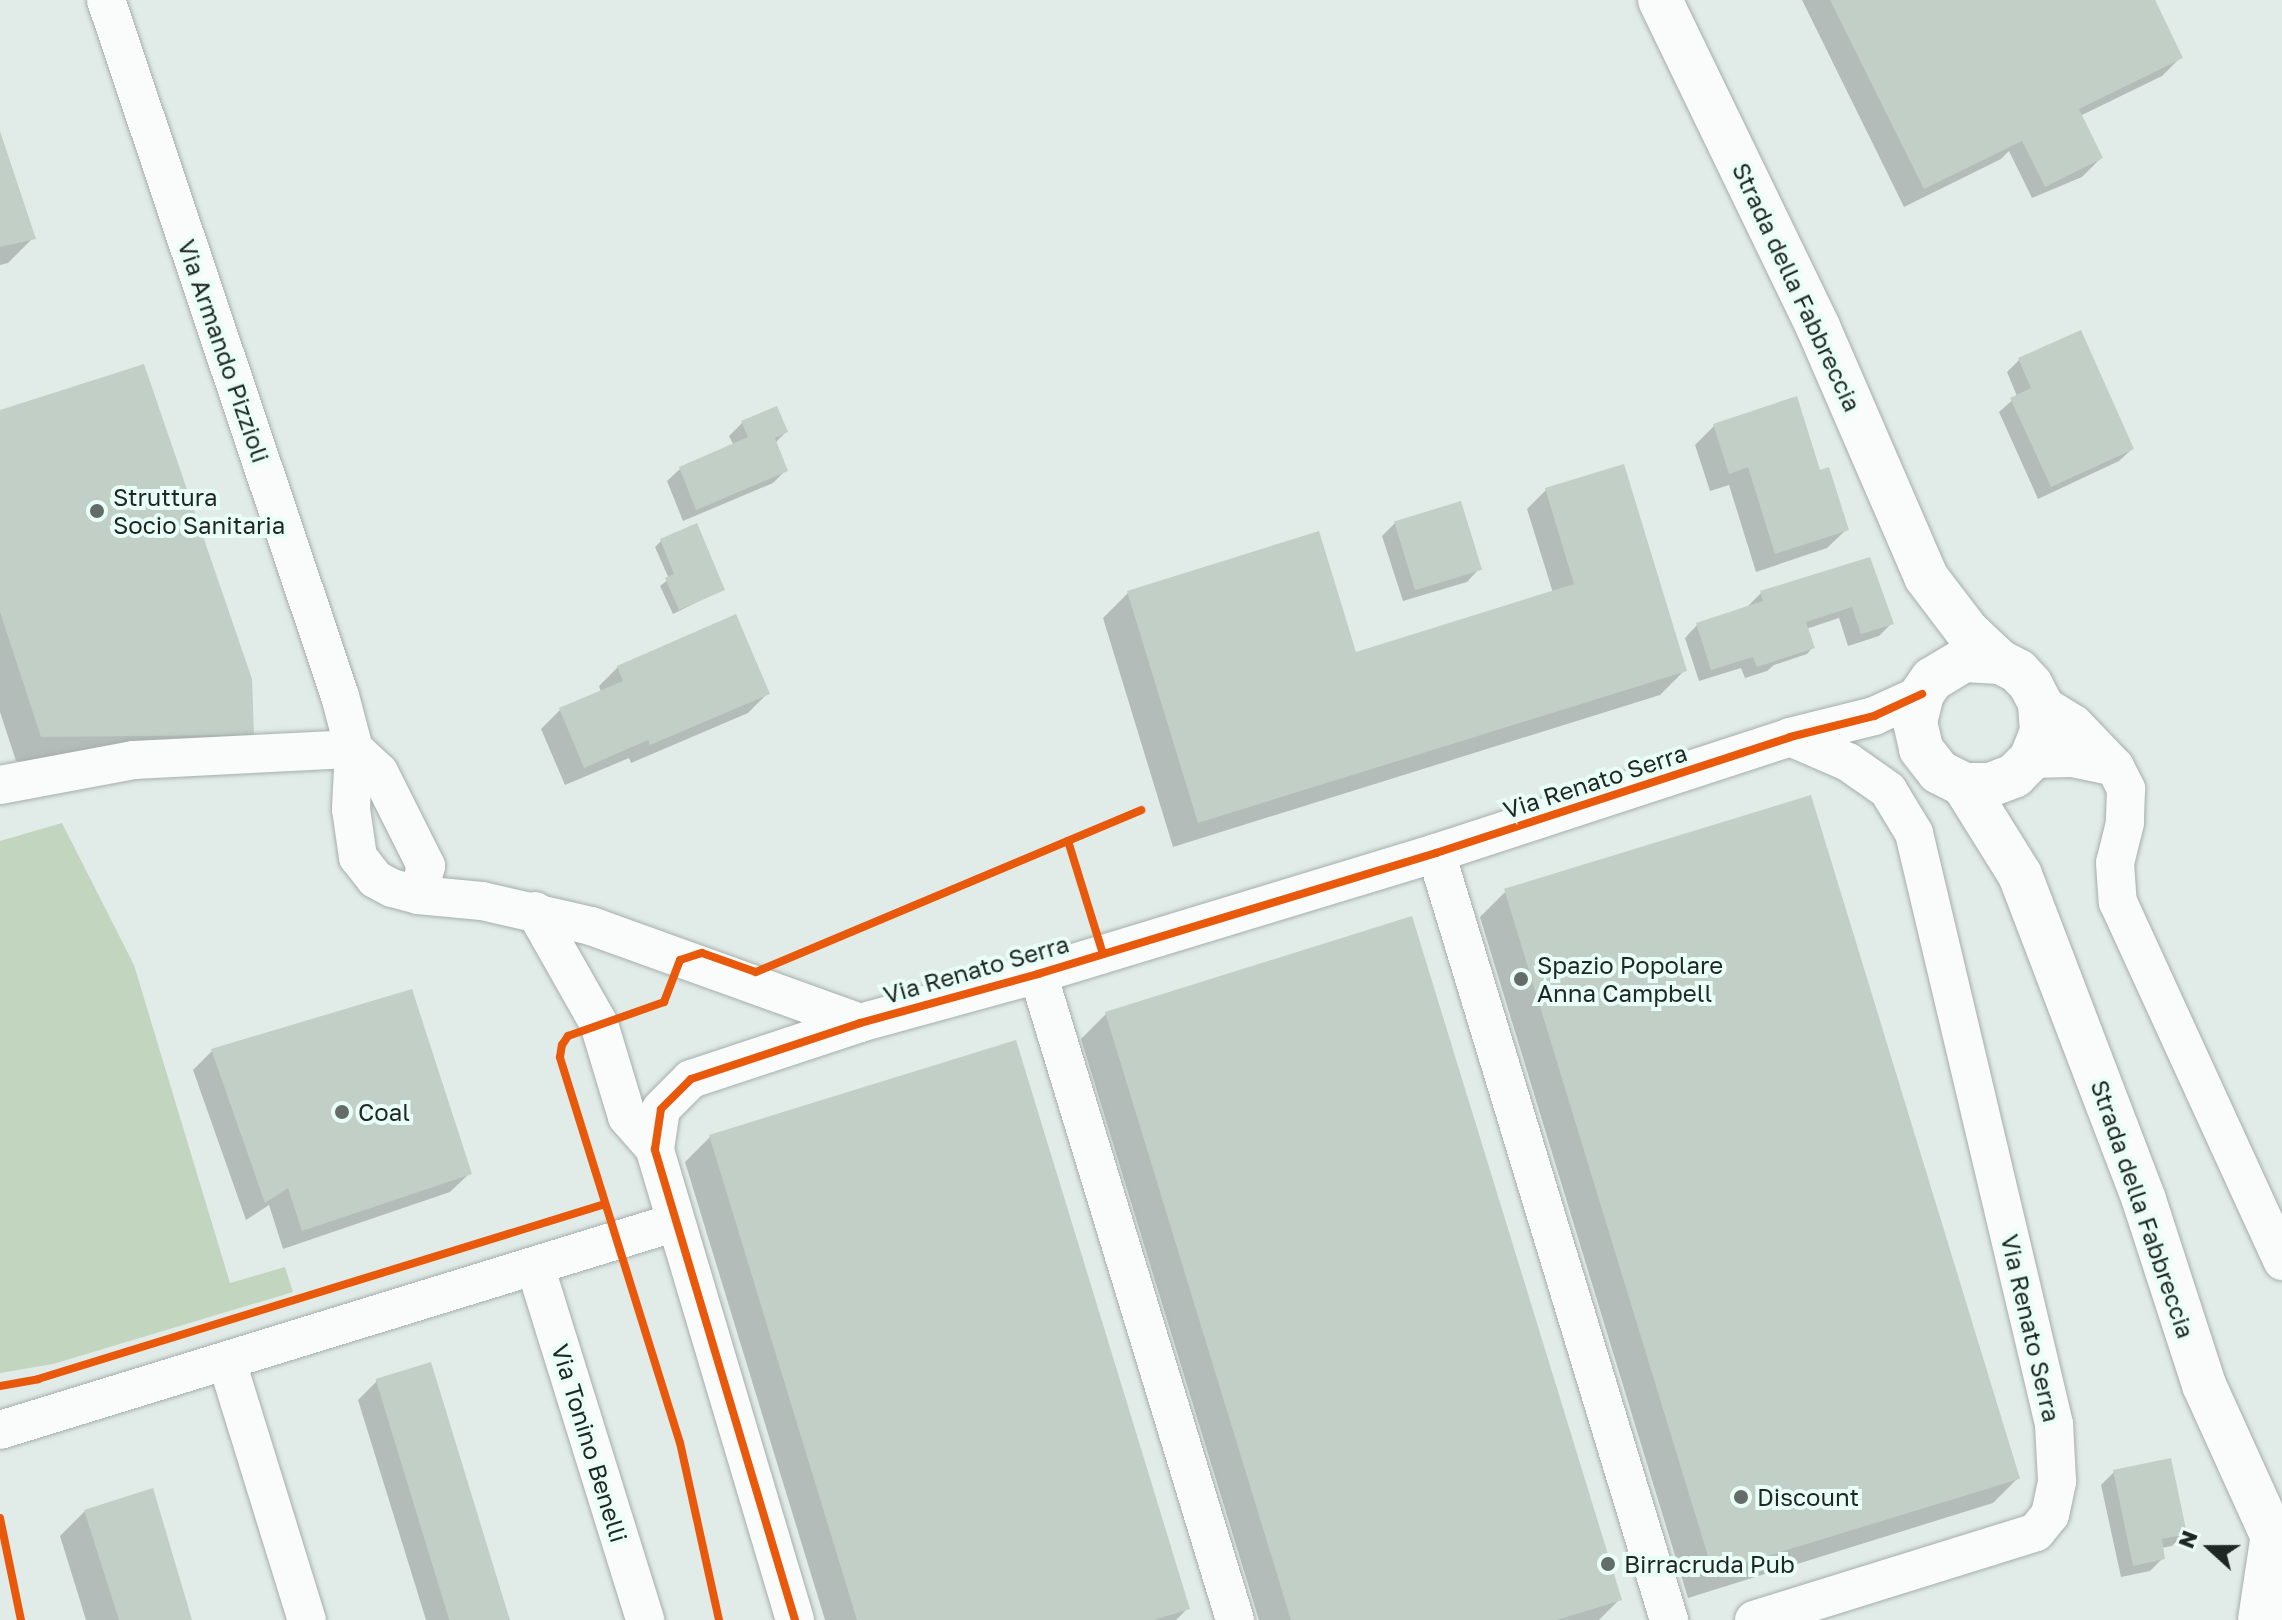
<!DOCTYPE html>
<style>
body{margin:0}
#map{position:relative;width:2282px;height:1620px;overflow:hidden;background:#e1ece8;font-family:"Golos Text",sans-serif}
div>[style]{position:absolute}
.green>*{inset:0;background:#c2d5be}
.shadow>*{inset:0;background:#0003}
.building>*{inset:0;background:#c1cfc6;transform-origin:0 0}
.roads{filter:drop-shadow(0 0 2px #a6aeab) drop-shadow(0 0 2px #a6aeab)}
.minor>*{height:38px;margin:-19px;padding:0 19px;transform-origin:19px;border-radius:19px;background:#fafcfc}
.tertiary>*{height:44px;margin:-22px;padding:0 22px;transform-origin:22px;border-radius:22px;background:#fafcfc}
.cycleway>*{height:8px;margin:-4px;padding:0 4px;transform-origin:4px;border-radius:4px;background:#e8590c}
.dots>*{width:22px;height:22px;translate:-50% -50%;box-sizing:border-box;border:4px solid #e9fef7;border-radius:50%}
span{translate:-50% -50%;white-space:nowrap;text-align:center;line-height:1.15;-webkit-text-stroke:8px #e9fef7;paint-order:stroke}
.street-label{font-size:24px;color:#1f2724}
.poi-label{font-size:24px;color:#1f2724}
.left{translate:0 -50%;text-align:left}
.north{position:absolute;left:2170px;top:1508px;width:80px;height:80px;-webkit-text-stroke:6px #e9fef7;paint-order:stroke;rotate:291deg;font-size:22px;font-weight:700;line-height:32px;text-align:center;color:#1f2724}
.north::after{content:'';display:block;margin:auto;width:28px;height:36px;background:#1f2724;clip-path:polygon(50% 0,100% 100%,50% 72%,0 100%)}
</style>
<div id="map">
<div class="green">
<i style="clip-path:polygon(62px 823px,134px 965px,230px 1283px,285px 1267px,293px 1292px,53px 1364px,0 1373px,0 841px)"></i>
</div>
<div class="shadow">
<i style="clip-path:polygon(1802px 0,2155px 0,2181px 57px,2162px 76px,2080px 116px,2101px 158px,2082px 177px,2032px 198px,2009px 151px,2001px 159px,1904px 207px)"></i>
<i style="clip-path:polygon(0 135px,33px 238px,8px 263px,0 265px)"></i>
<i style="clip-path:polygon(2019px 360px,2132px 449px,2119px 461px,2038px 499px,1999px 412px,2017px 396px,2007px 372px)"></i>
<i style="clip-path:polygon(776px 408px,786px 432px,775px 443px,786px 470px,773px 483px,683px 521px,667px 481px,680px 469px,734px 446px,729px 436px,742px 423px)"></i>
<i style="clip-path:polygon(0 412px,252px 735px,227px 760px,16px 761px,0 712px)"></i>
<i style="clip-path:polygon(1714px 426px,1819px 472px,1847px 529px,1827px 548px,1756px 572px,1729px 485px,1710px 491px,1695px 445px)"></i>
<i style="clip-path:polygon(1546px 490px,1685px 670px,1660px 695px,1173px 847px,1103px 618px,1128px 593px,1355px 654px,1553px 593px,1527px 509px)"></i>
<i style="clip-path:polygon(1395px 523px,1479px 569px,1467px 582px,1403px 601px,1382px 536px)"></i>
<i style="clip-path:polygon(661px 541px,722px 590px,673px 614px,660px 586px,669px 579px,655px 547px)"></i>
<i style="clip-path:polygon(1869px 560px,1892px 623px,1879px 636px,1848px 646px,1839px 618px,1806px 629px,1812px 648px,1807px 654px,1774px 665px,1767px 671px,1745px 678px,1741px 668px,1699px 681px,1685px 638px,1697px 625px,1748px 606px,1761px 593px)"></i>
<i style="clip-path:polygon(618px 667px,767px 694px,748px 713px,631px 763px,629px 758px,565px 785px,541px 729px,560px 710px,601px 692px,599px 686px)"></i>
<i style="clip-path:polygon(1505px 892px,2018px 1478px,1993px 1503px,1688px 1598px,1480px 917px)"></i>
<i style="clip-path:polygon(1106px 1014px,1620px 1599px,1599px 1620px,1259px 1620px,1081px 1039px)"></i>
<i style="clip-path:polygon(212px 1051px,470px 1173px,450px 1192px,283px 1249px,269px 1205px,246px 1220px,193px 1070px)"></i>
<i style="clip-path:polygon(710px 1137px,1188px 1608px,1176px 1620px,825px 1620px,685px 1162px)"></i>
<i style="clip-path:polygon(377px 1381px,510px 1620px,426px 1620px,358px 1400px)"></i>
<i style="clip-path:polygon(2114px 1472px,2185px 1533px,2172px 1546px,2161px 1548px,2163px 1558px,2150px 1571px,2121px 1577px,2101px 1485px)"></i>
<i style="clip-path:polygon(85px 1511px,190px 1620px,86px 1620px,60px 1536px)"></i>
</div>
<div class="building">
<i style="clip-path:polygon(1830px 0,2155px 0,2183px 58px,2079px 109px,2103px 158px,2045px 187px,2022px 141px,1924px 189px)"></i>
<i style="clip-path:polygon(0 131px,36px 239px,0 247px)"></i>
<i style="clip-path:polygon(2081px 330px,2134px 449px,2051px 487px,2010px 398px,2031px 388px,2018px 358px)"></i>
<i style="clip-path:polygon(144px 364px,252px 679px,254px 735px,41px 737px,0 612px,0 410px)"></i>
<i style="clip-path:polygon(1797px 396px,1820px 470px,1829px 467px,1849px 530px,1775px 554px,1748px 467px,1729px 474px,1713px 424px)"></i>
<i style="clip-path:polygon(777px 406px,788px 432px,775px 438px,788px 471px,696px 510px,679px 467px,748px 437px,741px 421px)"></i>
<i style="clip-path:polygon(1624px 464px,1687px 671px,1198px 823px,1127px 591px,1319px 531px,1356px 652px,1574px 584px,1545px 488px)"></i>
<i style="left:1461px;top:501px;width:72px;height:70px;rotate:73deg"></i>
<i style="clip-path:polygon(697px 523px,725px 590px,679px 610px,665px 578px,674px 574px,660px 539px)"></i>
<i style="clip-path:polygon(1870px 557px,1894px 624px,1861px 634px,1852px 607px,1806px 622px,1815px 648px,1757px 667px,1753px 657px,1711px 670px,1696px 623px,1763px 601px,1760px 591px)"></i>
<i style="clip-path:polygon(736px 614px,770px 694px,650px 745px,648px 740px,584px 768px,559px 708px,623px 681px,617px 666px)"></i>
<i style="left:1811px;top:795px;width:715px;height:321px;rotate:73deg"></i>
<i style="clip-path:polygon(1412px 916px,1622px 1600px,1557px 1620px,1291px 1620px,1105px 1012px)"></i>
<i style="clip-path:polygon(412px 989px,472px 1174px,302px 1231px,288px 1188px,265px 1203px,211px 1049px)"></i>
<i style="clip-path:polygon(1016px 1040px,1190px 1609px,1154px 1620px,857px 1620px,709px 1135px)"></i>
<i style="left:431px;top:1362px;width:270px;height:58px;rotate:73deg"></i>
<i style="clip-path:polygon(2171px 1458px,2187px 1534px,2162px 1539px,2165px 1559px,2133px 1566px,2113px 1470px)"></i>
<i style="clip-path:polygon(153px 1488px,192px 1620px,119px 1620px,84px 1510px)"></i>
</div>
<div class="roads">
<div class="minor">
<i style="left:106px;top:0;width:734px;rotate:71.42deg"></i>
<i style="left:340px;top:696px;width:55px;rotate:75.2deg"></i>
<i style="left:354px;top:749px;width:60px;rotate:92.9deg"></i>
<i style="left:351px;top:809px;width:49px;rotate:81.7deg"></i>
<i style="left:358px;top:857px;width:28px;rotate:52deg"></i>
<i style="left:375px;top:879px;width:19px;rotate:28deg"></i>
<i style="left:392px;top:888px;width:27px;rotate:15deg"></i>
<i style="left:418px;top:895px;width:64px;rotate:5.4deg"></i>
<i style="left:482px;top:901px;width:112px;rotate:12.9deg"></i>
<i style="left:591px;top:926px;width:286px;rotate:19.8deg"></i>
<i style="left:2040px;top:703px;width:40px;rotate:32deg"></i>
<i style="left:2074px;top:724px;width:59px;rotate:46.4deg"></i>
<i style="left:2115px;top:767px;width:25px;rotate:63deg"></i>
<i style="left:2126px;top:789px;width:34px;rotate:92deg"></i>
<i style="left:2125px;top:823px;width:41px;rotate:104deg"></i>
<i style="left:2115px;top:863px;width:39px;rotate:86deg"></i>
<i style="left:2118px;top:902px;width:395px;rotate:65.4deg"></i>
<i style="left:354px;top:749px;width:34px;rotate:43deg"></i>
<i style="left:379px;top:772px;width:105px;rotate:63.4deg"></i>
<i style="left:426px;top:866px;width:30px;rotate:105deg"></i>
<i style="left:2031px;top:759px;width:41px;rotate:-1.4deg"></i>
<i style="left:2072px;top:758px;width:44px;rotate:11.8deg"></i>
<i style="left:0;top:785px;width:136px;rotate:-10.6deg"></i>
<i style="left:134px;top:760px;width:220px;rotate:-2.9deg"></i>
<i style="left:1436px;top:853px;width:802px;rotate:73.1deg"></i>
<i style="left:535px;top:911px;width:130px;rotate:60.5deg"></i>
<i style="left:599px;top:1024px;width:97px;rotate:73.2deg"></i>
<i style="left:627px;top:1117px;width:43px;rotate:48.8deg"></i>
<i style="left:1038px;top:974px;width:675px;rotate:73.04deg"></i>
<i style="left:535px;top:1266px;width:371px;rotate:72.7deg"></i>
<i style="left:227px;top:1362px;width:270px;rotate:72.8deg"></i>
<i style="left:0;top:1430px;width:707px;rotate:-17.1deg"></i>
<i style="left:795px;top:1620px;width:491px;rotate:-106.6deg"></i>
<i style="left:655px;top:1149px;width:40px;rotate:-81.5deg"></i>
<i style="left:661px;top:1109px;width:42px;rotate:-45deg"></i>
<i style="left:691px;top:1079px;width:178px;rotate:-18.3deg"></i>
<i style="left:860px;top:1023px;width:185px;rotate:-15.4deg"></i>
<i style="left:1038px;top:974px;width:416px;rotate:-16.9deg"></i>
<i style="left:1436px;top:853px;width:373px;rotate:-18.1deg"></i>
<i style="left:1790px;top:737px;width:87px;rotate:-14deg"></i>
<i style="left:1874px;top:716px;width:53px;rotate:-24.6deg"></i>
<i style="left:1754px;top:1620px;width:295px;rotate:-17.3deg"></i>
<i style="left:2036px;top:1532px;width:22px;rotate:-51deg"></i>
<i style="left:2050px;top:1515px;width:35px;rotate:-78deg"></i>
<i style="left:2057px;top:1481px;width:57px;rotate:-93deg"></i>
<i style="left:2054px;top:1424px;width:607px;rotate:-103.33deg"></i>
<i style="left:1914px;top:833px;width:50px;rotate:-121.2deg"></i>
<i style="left:1888px;top:790px;width:49px;rotate:-145deg"></i>
<i style="left:1848px;top:762px;width:63px;rotate:-156.7deg"></i>
</div>
<div class="tertiary">
<i style="left:1660px;top:0;width:363px;rotate:64.2deg"></i>
<i style="left:1818px;top:327px;width:272px;rotate:66.6deg"></i>
<i style="left:1926px;top:577px;width:68px;rotate:52.8deg"></i>
<i style="left:1967px;top:631px;width:45px;rotate:43.2deg"></i>
<i style="left:1964px;top:785px;width:26px"></i>
<i style="left:1990px;top:785px;width:26px;rotate:-21deg"></i>
<i style="left:2014px;top:776px;width:24px;rotate:-45deg"></i>
<i style="left:2031px;top:759px;width:29px;rotate:-68deg"></i>
<i style="left:2042px;top:732px;width:29px;rotate:-94deg"></i>
<i style="left:2040px;top:703px;width:20px;rotate:-117deg"></i>
<i style="left:2031px;top:685px;width:19px;rotate:-133deg"></i>
<i style="left:2018px;top:671px;width:20px;rotate:-153deg"></i>
<i style="left:2000px;top:662px;width:36px;rotate:-177deg"></i>
<i style="left:1964px;top:660px;width:37px;rotate:149deg"></i>
<i style="left:1932px;top:679px;width:18px;rotate:124deg"></i>
<i style="left:1922px;top:694px;width:29px;rotate:104deg"></i>
<i style="left:1915px;top:722px;width:28px;rotate:77deg"></i>
<i style="left:1921px;top:749px;width:29px;rotate:52deg"></i>
<i style="left:1939px;top:772px;width:28px;rotate:27deg"></i>
<i style="left:1964px;top:785px;width:106px;rotate:58.1deg"></i>
<i style="left:2020px;top:875px;width:348px;rotate:69.1deg"></i>
<i style="left:2144px;top:1200px;width:194px;rotate:72deg"></i>
<i style="left:2204px;top:1385px;width:189px;rotate:65.6deg"></i>
<i style="left:2260px;top:1620px;width:80px;rotate:-81.4deg"></i>
</div>
</div>
<div class="cycleway">
<i style="left:1068px;top:841px;width:118px;rotate:72.8deg"></i>
<i style="left:0;top:1386px;width:39px;rotate:-10deg"></i>
<i style="left:38px;top:1379px;width:593px;rotate:-17.15deg"></i>
<i style="left:0;top:1518px;width:104px;rotate:78.4deg"></i>
<i style="left:719px;top:1620px;width:181px;rotate:-102.4deg"></i>
<i style="left:680px;top:1443px;width:404px;rotate:-107.3deg"></i>
<i style="left:560px;top:1057px;width:12px;rotate:-81deg"></i>
<i style="left:562px;top:1045px;width:11px;rotate:-56deg"></i>
<i style="left:568px;top:1036px;width:102px;rotate:-19.5deg"></i>
<i style="left:664px;top:1002px;width:45px;rotate:-69.1deg"></i>
<i style="left:680px;top:960px;width:23px;rotate:-18deg"></i>
<i style="left:702px;top:953px;width:57px;rotate:19.4deg"></i>
<i style="left:756px;top:972px;width:418px;rotate:-22.8deg"></i>
<i style="left:795px;top:1620px;width:491px;rotate:-106.6deg"></i>
<i style="left:655px;top:1149px;width:40px;rotate:-81.5deg"></i>
<i style="left:661px;top:1109px;width:42px;rotate:-45deg"></i>
<i style="left:691px;top:1079px;width:178px;rotate:-18.3deg"></i>
<i style="left:860px;top:1023px;width:185px;rotate:-15.4deg"></i>
<i style="left:1038px;top:974px;width:416px;rotate:-16.9deg"></i>
<i style="left:1436px;top:853px;width:373px;rotate:-18.1deg"></i>
<i style="left:1790px;top:737px;width:87px;rotate:-14deg"></i>
<i style="left:1874px;top:716px;width:53px;rotate:-24.6deg"></i>
</div>
<div class="dots">
<i style="left:97px;top:511px;background:#636c69"></i>
<i style="left:1521px;top:979px;background:#636c69"></i>
<i style="left:342px;top:1112px;background:#636c69"></i>
<i style="left:1741px;top:1497px;background:#636c69"></i>
<i style="left:1608px;top:1564px;background:#636c69"></i>
</div>
<div class="street-label">
<span style="left:1797px;top:287px;rotate:65deg">Strada della Fabbreccia</span>
<span style="left:224px;top:351px;rotate:71deg">Via Armando Pizzioli</span>
<span style="left:1595px;top:781px;rotate:-18deg">Via Renato Serra</span>
<span style="left:976px;top:969px;rotate:-16deg">Via Renato Serra</span>
<span style="left:2143px;top:1209px;rotate:71deg">Strada della Fabbreccia</span>
<span style="left:2031px;top:1328px;rotate:77deg">Via Renato Serra</span>
<span style="left:590px;top:1443px;rotate:73deg">Via Tonino Benelli</span>
</div>
<div class="poi-label">
<span class="left" style="left:113px;top:511px">Struttura<br>Socio Sanitaria</span>
<span class="left" style="left:1537px;top:979px">Spazio Popolare<br>Anna Campbell</span>
<span class="left" style="left:358px;top:1112px">Coal</span>
<span class="left" style="left:1757px;top:1497px">Discount</span>
<span class="left" style="left:1624px;top:1564px">Birracruda Pub</span>
</div>
<div class="north">N</div>
</div>
